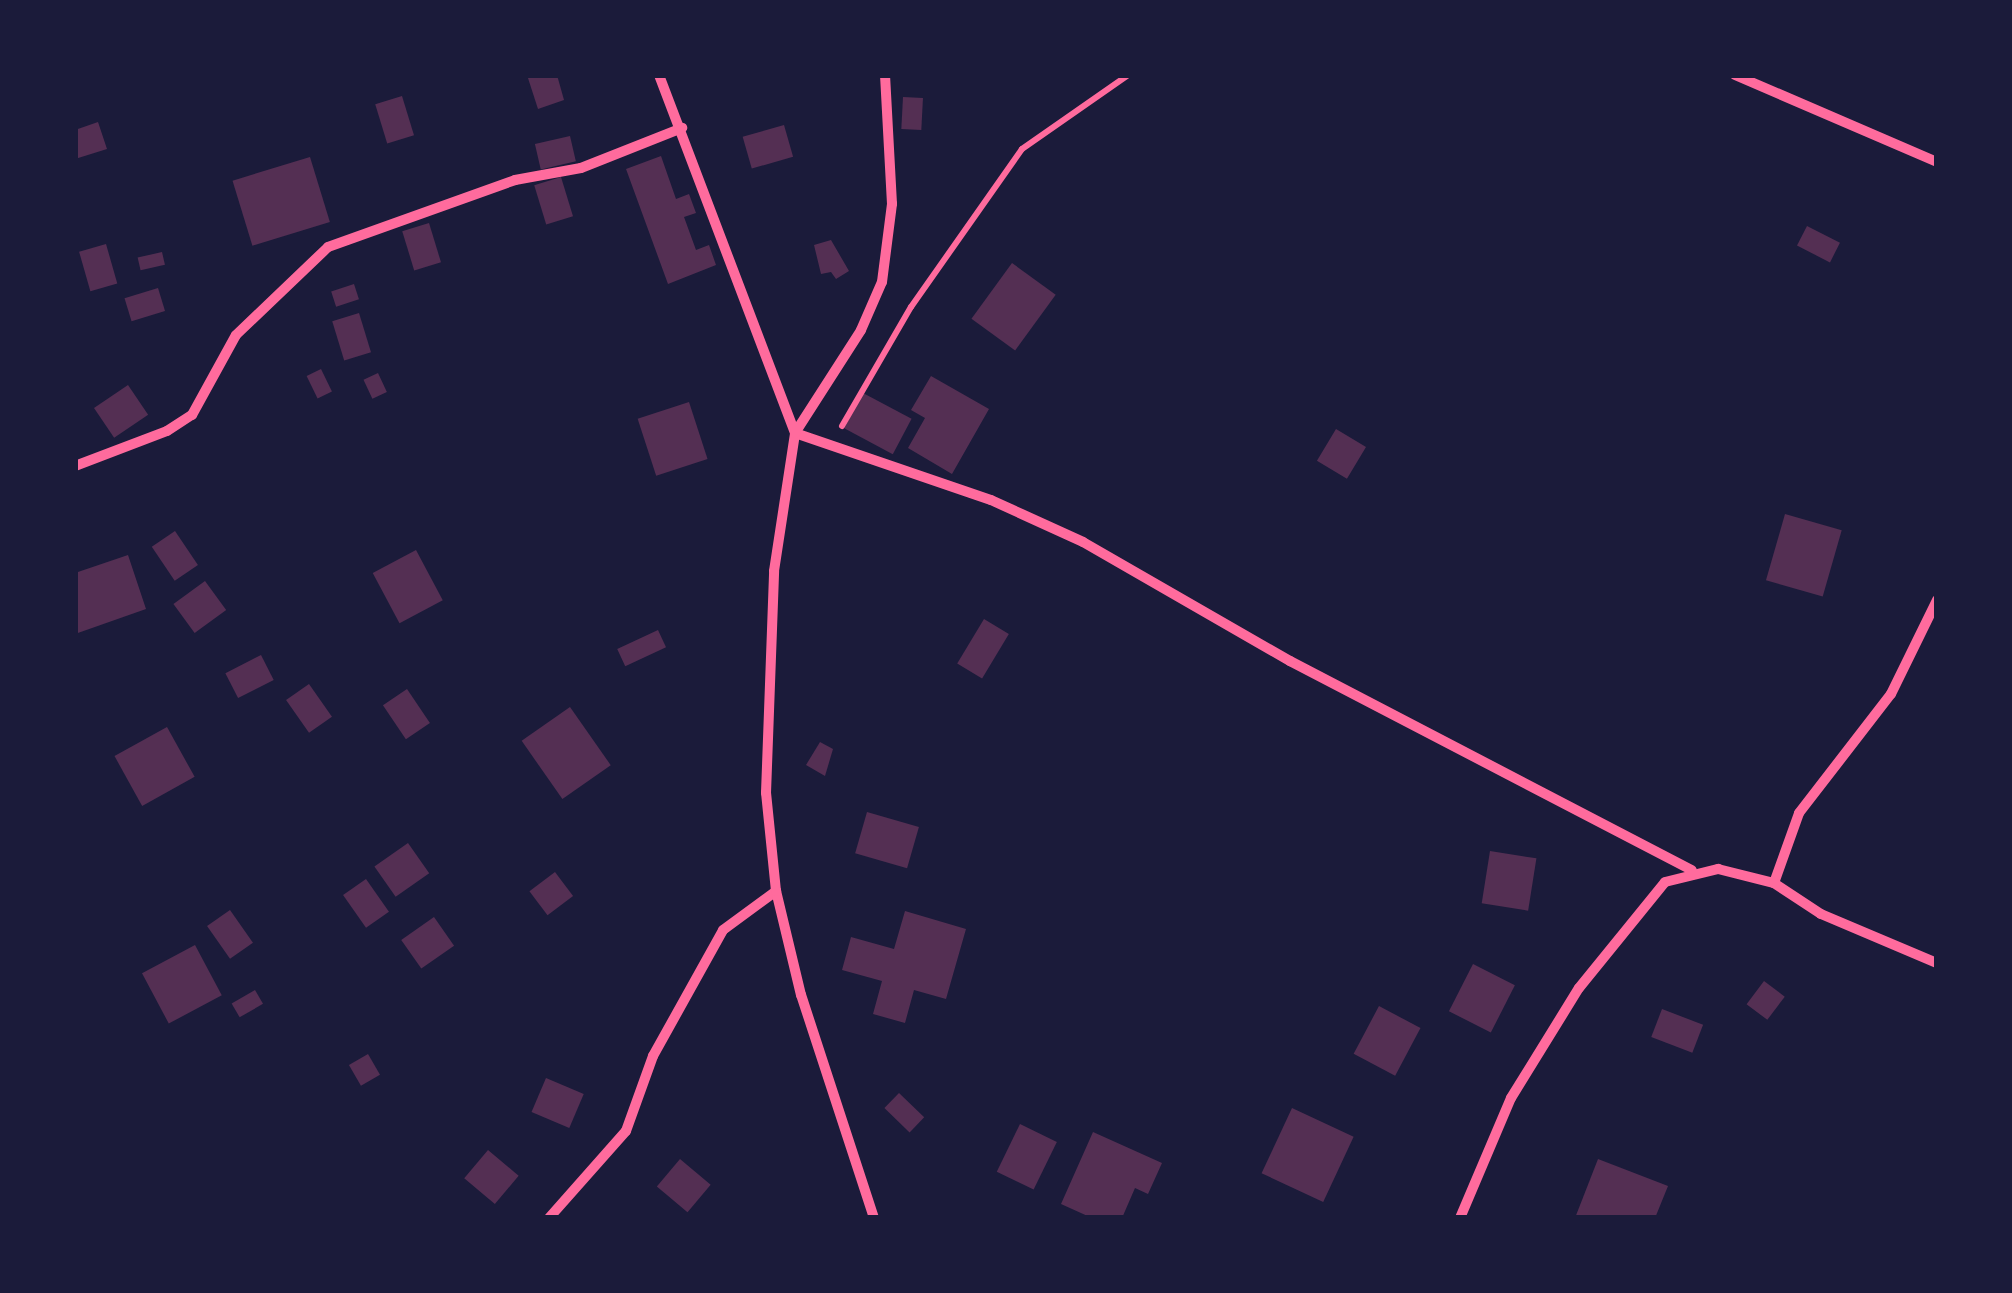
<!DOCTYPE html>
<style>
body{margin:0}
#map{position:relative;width:2012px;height:1293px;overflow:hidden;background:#1b1b3a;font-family:"DejaVu Sans",sans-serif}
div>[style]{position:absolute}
.building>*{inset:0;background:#542f53;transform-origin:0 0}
.path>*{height:6px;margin:-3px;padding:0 3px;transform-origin:3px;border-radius:3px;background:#ff6b9d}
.minor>*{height:10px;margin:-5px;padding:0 5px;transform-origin:5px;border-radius:5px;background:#ff6b9d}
span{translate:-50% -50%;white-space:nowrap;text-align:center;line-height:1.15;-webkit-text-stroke:10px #1b1b3a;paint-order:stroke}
.frame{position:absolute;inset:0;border:78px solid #1b1b3a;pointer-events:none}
</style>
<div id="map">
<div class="building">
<i style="clip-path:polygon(527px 75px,557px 75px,564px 100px,538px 109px)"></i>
<i style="left:402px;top:96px;width:41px;height:28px;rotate:73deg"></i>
<i style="left:903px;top:97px;width:20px;height:32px;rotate:3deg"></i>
<i style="clip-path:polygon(98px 122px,107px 149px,75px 159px,75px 130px)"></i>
<i style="left:784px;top:125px;width:33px;height:43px;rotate:74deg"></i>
<i style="left:570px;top:136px;width:26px;height:36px;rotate:77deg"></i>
<i style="clip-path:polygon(661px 156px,676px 199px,689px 194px,696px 213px,684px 217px,696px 250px,709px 245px,716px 265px,668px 284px,626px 169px)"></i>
<i style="left:310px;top:157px;width:68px;height:81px;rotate:73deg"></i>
<i style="left:561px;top:177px;width:41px;height:28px;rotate:73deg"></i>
<i style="left:429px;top:223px;width:41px;height:28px;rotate:73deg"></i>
<i style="left:1807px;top:226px;width:37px;height:22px;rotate:27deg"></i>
<i style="clip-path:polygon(831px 240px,849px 271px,836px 279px,831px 272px,821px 274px,814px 245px)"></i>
<i style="left:106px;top:244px;width:41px;height:28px;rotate:74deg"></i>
<i style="left:162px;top:252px;width:13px;height:25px;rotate:77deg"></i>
<i style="left:1012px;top:263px;width:54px;height:69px;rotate:36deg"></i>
<i style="left:354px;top:284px;width:16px;height:24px;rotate:72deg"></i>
<i style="left:158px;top:288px;width:24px;height:35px;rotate:73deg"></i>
<i style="left:359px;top:313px;width:41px;height:28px;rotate:73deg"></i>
<i style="left:321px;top:369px;width:25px;height:16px;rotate:64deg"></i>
<i style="left:378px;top:373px;width:21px;height:16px;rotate:65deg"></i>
<i style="clip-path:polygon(931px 376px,989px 409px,952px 474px,908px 448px,925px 418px,911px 410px)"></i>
<i style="left:128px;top:385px;width:36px;height:41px;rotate:56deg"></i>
<i style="left:863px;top:393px;width:55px;height:40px;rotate:28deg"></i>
<i style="left:689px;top:402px;width:60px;height:54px;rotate:72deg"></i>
<i style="left:1336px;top:429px;width:35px;height:37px;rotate:31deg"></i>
<i style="left:1785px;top:514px;width:59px;height:69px;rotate:16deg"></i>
<i style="left:175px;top:531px;width:41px;height:28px;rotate:56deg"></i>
<i style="left:416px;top:550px;width:57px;height:49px;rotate:62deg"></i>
<i style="clip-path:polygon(128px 555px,146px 609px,75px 634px,75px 573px)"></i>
<i style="left:205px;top:581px;width:36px;height:39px;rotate:54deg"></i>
<i style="left:984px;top:619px;width:29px;height:52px;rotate:31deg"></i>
<i style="left:658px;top:630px;width:19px;height:45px;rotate:65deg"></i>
<i style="left:261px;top:655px;width:28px;height:40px;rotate:63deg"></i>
<i style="left:309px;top:684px;width:40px;height:28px;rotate:55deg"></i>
<i style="left:407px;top:689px;width:41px;height:29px;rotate:56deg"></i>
<i style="left:570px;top:707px;width:71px;height:59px;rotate:55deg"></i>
<i style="left:167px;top:727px;width:57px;height:60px;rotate:61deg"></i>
<i style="clip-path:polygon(820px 742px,833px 749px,825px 776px,806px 765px)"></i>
<i style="left:867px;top:812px;width:54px;height:43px;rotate:16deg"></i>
<i style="left:408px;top:843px;width:37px;height:41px;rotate:55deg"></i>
<i style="left:1490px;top:851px;width:47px;height:53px;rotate:9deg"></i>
<i style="left:555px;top:872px;width:30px;height:32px;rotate:53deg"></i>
<i style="left:366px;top:879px;width:40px;height:28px;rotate:55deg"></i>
<i style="left:230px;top:910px;width:40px;height:28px;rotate:55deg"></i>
<i style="clip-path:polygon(905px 911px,966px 929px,946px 999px,914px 990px,905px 1023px,873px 1014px,882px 981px,842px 970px,851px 937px,894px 949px)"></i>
<i style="left:434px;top:917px;width:35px;height:40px;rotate:55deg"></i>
<i style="left:195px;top:945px;width:57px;height:60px;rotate:62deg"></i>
<i style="left:1473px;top:964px;width:47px;height:53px;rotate:27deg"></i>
<i style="left:1764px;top:981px;width:26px;height:29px;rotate:37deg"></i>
<i style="left:255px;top:990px;width:16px;height:27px;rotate:60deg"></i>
<i style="left:1379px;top:1006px;width:47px;height:54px;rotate:28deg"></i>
<i style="left:1662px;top:1009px;width:44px;height:30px;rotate:21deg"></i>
<i style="left:368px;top:1054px;width:24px;height:22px;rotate:60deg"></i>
<i style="left:546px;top:1078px;width:41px;height:37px;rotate:23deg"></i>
<i style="left:899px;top:1093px;width:35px;height:21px;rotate:44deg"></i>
<i style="left:1292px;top:1108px;width:68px;height:72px;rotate:25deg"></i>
<i style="left:1020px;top:1124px;width:41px;height:53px;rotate:26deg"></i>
<i style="clip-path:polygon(1093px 1132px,1162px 1163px,1148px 1194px,1135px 1188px,1122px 1218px,1092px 1218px,1061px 1204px)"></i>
<i style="left:488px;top:1150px;width:40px;height:37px;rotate:40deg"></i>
<i style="left:680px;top:1159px;width:40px;height:36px;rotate:40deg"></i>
<i style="clip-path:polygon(1598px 1159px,1668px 1186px,1655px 1218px,1575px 1218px)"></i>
</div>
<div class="path">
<i style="left:842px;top:426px;width:138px;rotate:-59.9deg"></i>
<i style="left:911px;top:307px;width:193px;rotate:-54.9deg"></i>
<i style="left:1022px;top:149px;width:129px;rotate:-34.9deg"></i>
</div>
<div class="minor">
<i style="left:659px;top:75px;width:383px;rotate:69.2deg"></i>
<i style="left:795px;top:433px;width:207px;rotate:18.9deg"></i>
<i style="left:991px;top:500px;width:101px;rotate:24.5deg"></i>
<i style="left:1083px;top:542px;width:239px;rotate:29.9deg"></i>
<i style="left:1290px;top:661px;width:453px;rotate:27.5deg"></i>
<i style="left:1735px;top:75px;width:220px;rotate:23.3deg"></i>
<i style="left:75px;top:466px;width:98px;rotate:-20.8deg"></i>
<i style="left:167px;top:431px;width:30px;rotate:-33deg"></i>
<i style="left:192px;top:415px;width:91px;rotate:-61.2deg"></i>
<i style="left:236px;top:335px;width:127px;rotate:-43.7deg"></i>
<i style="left:328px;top:247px;width:199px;rotate:-19.7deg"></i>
<i style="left:515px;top:180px;width:67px;rotate:-10.3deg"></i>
<i style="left:581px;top:168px;width:109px;rotate:-21.6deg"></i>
<i style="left:1774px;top:883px;width:74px;rotate:-70.3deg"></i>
<i style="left:1799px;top:813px;width:150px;rotate:-52.3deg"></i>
<i style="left:1891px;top:694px;width:105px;rotate:-63.9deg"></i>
<i style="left:549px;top:1218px;width:116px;rotate:-48.5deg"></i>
<i style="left:626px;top:1131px;width:80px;rotate:-70.2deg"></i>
<i style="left:653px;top:1056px;width:144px;rotate:-60.9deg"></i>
<i style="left:723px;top:930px;width:66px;rotate:-36.3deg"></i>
<i style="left:874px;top:1218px;width:235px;rotate:-108.1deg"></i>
<i style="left:801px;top:995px;width:107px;rotate:-103.5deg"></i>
<i style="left:776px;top:891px;width:99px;rotate:-95.8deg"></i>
<i style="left:766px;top:793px;width:222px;rotate:-87.9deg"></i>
<i style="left:774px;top:571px;width:140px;rotate:-81.3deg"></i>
<i style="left:795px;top:433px;width:122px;rotate:-57.3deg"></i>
<i style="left:861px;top:330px;width:52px;rotate:-66.4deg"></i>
<i style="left:882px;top:282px;width:79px;rotate:-82.7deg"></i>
<i style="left:892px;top:204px;width:129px;rotate:-93.1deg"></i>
<i style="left:1460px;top:1218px;width:130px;rotate:-67deg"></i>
<i style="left:1511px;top:1098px;width:129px;rotate:-58.3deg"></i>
<i style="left:1579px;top:988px;width:136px;rotate:-50.9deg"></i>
<i style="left:1665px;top:882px;width:55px;rotate:-13.8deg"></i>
<i style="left:1718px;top:869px;width:58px;rotate:14deg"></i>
<i style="left:1774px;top:883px;width:56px;rotate:33.4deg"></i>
<i style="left:1821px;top:914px;width:126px;rotate:22.9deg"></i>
</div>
<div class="frame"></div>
</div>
